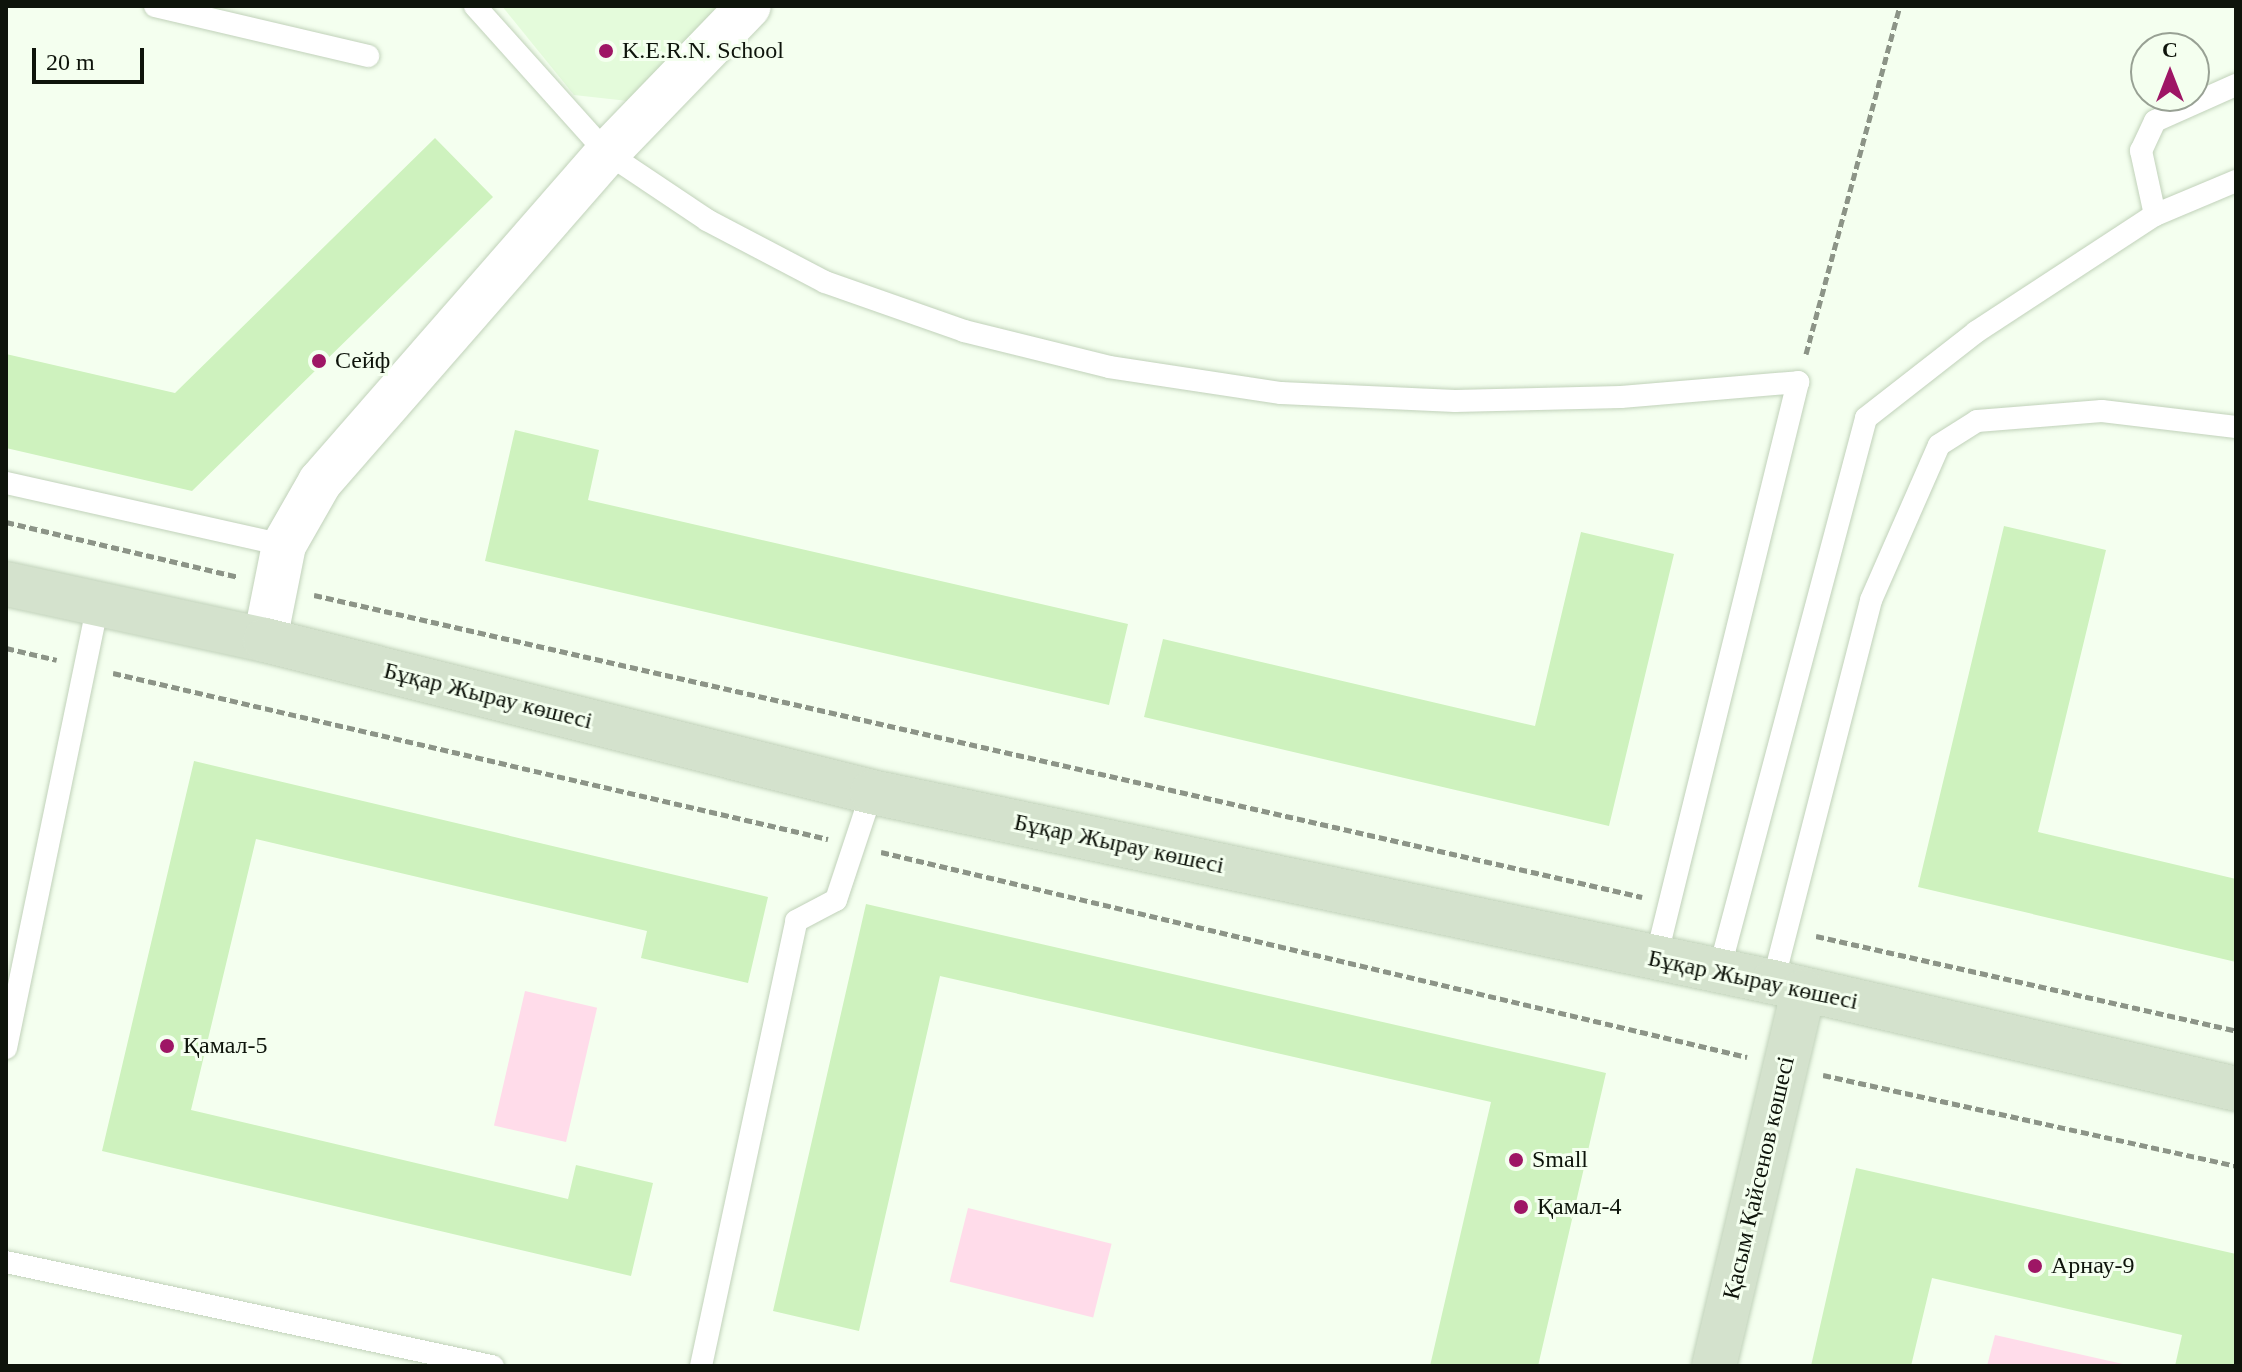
<!DOCTYPE html>
<meta charset="utf-8">
<style>
body{margin:0}
#map{position:relative;width:2242px;height:1372px;overflow:hidden;background:#f4ffef;font-family:"Times New Roman",serif}
div>[style]{position:absolute}
.built>*{inset:0;background:#e4fbdb}
.green>*{inset:0;background:#ffdcea;transform-origin:0 0}
.building>*{inset:0;background:#cef2be}
.path>*{height:5px;margin-top:-2.5px;transform-origin:0;background:repeating-linear-gradient(90deg,#8c9487 0 8px,transparent 0 12px)}
.roads{filter:drop-shadow(0 0 2px #c1d2ba) drop-shadow(0 0 2px #c1d2ba)}
.lane>*{height:22px;margin:-11px;padding:0 11px;transform-origin:11px;border-radius:11px;background:#fff}
.street>*{height:44px;margin:-22px;padding:0 22px;transform-origin:22px;border-radius:22px;background:#fff}
.secondary>*{height:44px;margin:-22px;padding:0 22px;transform-origin:22px;border-radius:22px;background:#d4e2cd}
.dots>*{width:22px;height:22px;translate:-50% -50%;box-sizing:border-box;border:4px solid #f4ffef;border-radius:50%}
span{translate:-50% -50%;white-space:nowrap;text-align:center;line-height:1.15;-webkit-text-stroke:6px #f4ffef;paint-order:stroke}
.poi-label{font-size:24px;color:#0e140b}
.left{translate:0 -50%;text-align:left}
.street-label{font-size:24px;color:#0e140b}
.frame{position:absolute;inset:0;border:8px solid #0e140b;pointer-events:none}
.north{position:absolute;left:2130px;top:32px;width:80px;height:80px;box-sizing:border-box;background:#f4ffef;border:2px solid #98a194;border-radius:50%;rotate:0deg;font-size:22px;font-weight:700;line-height:32px;text-align:center;color:#0e140b}
.north::after{content:'';display:block;margin:auto;width:28px;height:36px;background:#9e1665;clip-path:polygon(50% 0,100% 100%,50% 72%,0 100%)}
.scale{position:absolute;left:32px;top:48px;width:112px;height:36px;box-sizing:border-box;border:4px solid #0e140b;border-top:0;padding-left:10px;font-size:24px;line-height:28px;white-space:nowrap;color:#0e140b;-webkit-text-stroke:6px #f4ffef;paint-order:stroke}
</style>
<div id="map">
<div class="built">
<i style="clip-path:polygon(502px 6px,718px 6px,628px 101px,574px 95px)"></i>
</div>
<div class="green">
<i style="left:525px;top:991px;width:74px;height:138px;rotate:13deg"></i>
<i style="left:968px;top:1208px;width:148px;height:76px;rotate:14deg"></i>
<i style="clip-path:polygon(1995px 1335px,2123px 1364px,1987px 1366px)"></i>
</div>
<div class="building">
<i style="clip-path:polygon(435px 138px,493px 197px,192px 491px,6px 448px,6px 354px,175px 393px)"></i>
<i style="clip-path:polygon(515px 430px,599px 450px,588px 500px,1128px 624px,1109px 705px,485px 561px)"></i>
<i style="clip-path:polygon(2004px 526px,2106px 550px,2038px 832px,2236px 879px,2236px 962px,1918px 887px)"></i>
<i style="clip-path:polygon(1581px 532px,1674px 554px,1609px 826px,1144px 717px,1163px 639px,1535px 726px)"></i>
<i style="clip-path:polygon(194px 761px,768px 897px,748px 983px,641px 958px,647px 931px,256px 839px,191px 1110px,568px 1199px,576px 1165px,653px 1183px,631px 1276px,102px 1151px)"></i>
<i style="clip-path:polygon(866px 904px,1606px 1073px,1538px 1366px,1430px 1366px,1491px 1102px,940px 976px,859px 1331px,773px 1311px)"></i>
<i style="clip-path:polygon(1856px 1168px,2236px 1254px,2236px 1366px,2175px 1366px,2182px 1335px,1932px 1278px,1911px 1366px,1811px 1366px)"></i>
</div>
<div class="path">
<i style="left:1806px;top:354px;width:360px;rotate:-74.9deg"></i>
<i style="left:6px;top:522px;width:238px;rotate:13.3deg"></i>
<i style="left:314px;top:595px;width:1362px;rotate:12.81deg"></i>
<i style="left:6px;top:648px;width:52px;rotate:13.2deg"></i>
<i style="left:113px;top:673px;width:734px;rotate:13.07deg"></i>
<i style="left:881px;top:852px;width:890px;rotate:13.32deg"></i>
<i style="left:1816px;top:936px;width:431px;rotate:12.7deg"></i>
<i style="left:1823px;top:1075px;width:423px;rotate:12.4deg"></i>
</div>
<div class="roads">
<div class="lane">
<i style="left:155px;top:6px;width:219px;rotate:13.2deg"></i>
<i style="left:475px;top:6px;width:198px;rotate:48.1deg"></i>
<i style="left:607px;top:153px;width:120px;rotate:33.8deg"></i>
<i style="left:707px;top:220px;width:133px;rotate:27.7deg"></i>
<i style="left:825px;top:282px;width:147px;rotate:19.4deg"></i>
<i style="left:964px;top:331px;width:149px;rotate:13.9deg"></i>
<i style="left:1109px;top:367px;width:174px;rotate:8.6deg"></i>
<i style="left:1281px;top:393px;width:174px;rotate:2.6deg"></i>
<i style="left:1455px;top:401px;width:166px;rotate:-1.4deg"></i>
<i style="left:1621px;top:397px;width:178px;rotate:-4.8deg"></i>
<i style="left:1798px;top:382px;width:593px;rotate:103.85deg"></i>
<i style="left:2155px;top:215px;width:66px;rotate:-102.3deg"></i>
<i style="left:2141px;top:151px;width:33px;rotate:-65deg"></i>
<i style="left:2155px;top:121px;width:89px;rotate:-24deg"></i>
<i style="left:6px;top:483px;width:285px;rotate:12.6deg"></i>
<i style="left:1719px;top:971px;width:572px;rotate:-75.11deg"></i>
<i style="left:1866px;top:418px;width:140px;rotate:-38deg"></i>
<i style="left:1976px;top:332px;width:214px;rotate:-33.2deg"></i>
<i style="left:2155px;top:215px;width:88px;rotate:-22.8deg"></i>
<i style="left:1773px;top:982px;width:394px;rotate:-75.6deg"></i>
<i style="left:1871px;top:600px;width:169px;rotate:-66.3deg"></i>
<i style="left:1939px;top:445px;width:45px;rotate:-32.3deg"></i>
<i style="left:1977px;top:421px;width:125px;rotate:-4.6deg"></i>
<i style="left:2102px;top:411px;width:135px;rotate:6.8deg"></i>
<i style="left:6px;top:1048px;width:453px;rotate:-78.3deg"></i>
<i style="left:6px;top:1262px;width:498px;rotate:12.1deg"></i>
<i style="left:701px;top:1366px;width:455px;rotate:-77.9deg"></i>
<i style="left:796px;top:921px;width:45px;rotate:-27.7deg"></i>
<i style="left:836px;top:900px;width:114px;rotate:-71.6deg"></i>
</div>
<div class="street">
<i style="left:265px;top:640px;width:97px;rotate:-78.7deg"></i>
<i style="left:284px;top:545px;width:73px;rotate:-60.3deg"></i>
<i style="left:320px;top:482px;width:437px;rotate:-48.9deg"></i>
<i style="left:607px;top:153px;width:204px;rotate:-46deg"></i>
</div>
<div class="secondary">
<i style="left:6px;top:584px;width:265px;rotate:12.2deg"></i>
<i style="left:265px;top:640px;width:626px;rotate:14.06deg"></i>
<i style="left:872px;top:792px;width:921px;rotate:11.91deg"></i>
<i style="left:1773px;top:982px;width:475px;rotate:13deg"></i>
<i style="left:1714px;top:1366px;width:385px;rotate:-76.6deg"></i>
</div>
</div>
<div class="dots">
<i style="left:606px;top:51px;background:#9e1665"></i>
<i style="left:319px;top:361px;background:#9e1665"></i>
<i style="left:167px;top:1046px;background:#9e1665"></i>
<i style="left:1516px;top:1160px;background:#9e1665"></i>
<i style="left:1521px;top:1207px;background:#9e1665"></i>
<i style="left:2035px;top:1266px;background:#9e1665"></i>
</div>
<div class="poi-label">
<span class="left" style="left:622px;top:51px">K.E.R.N. School</span>
<span class="left" style="left:335px;top:361px">Сейф</span>
<span class="left" style="left:183px;top:1046px">Қамал-5</span>
<span class="left" style="left:1532px;top:1160px">Small</span>
<span class="left" style="left:1537px;top:1207px">Қамал-4</span>
<span class="left" style="left:2051px;top:1266px">Арнау-9</span>
</div>
<div class="street-label">
<span style="left:488px;top:696px;rotate:14deg">Бұқар Жырау көшесі</span>
<span style="left:1119px;top:844px;rotate:12deg">Бұқар Жырау көшесі</span>
<span style="left:1753px;top:980px;rotate:12deg">Бұқар Жырау көшесі</span>
<span style="left:1759px;top:1178px;rotate:-77deg">Қасым Қайсенов көшесі</span>
</div>
<div class="frame"></div>
<div class="north">С</div>
<div class="scale">20 m</div>
</div>
